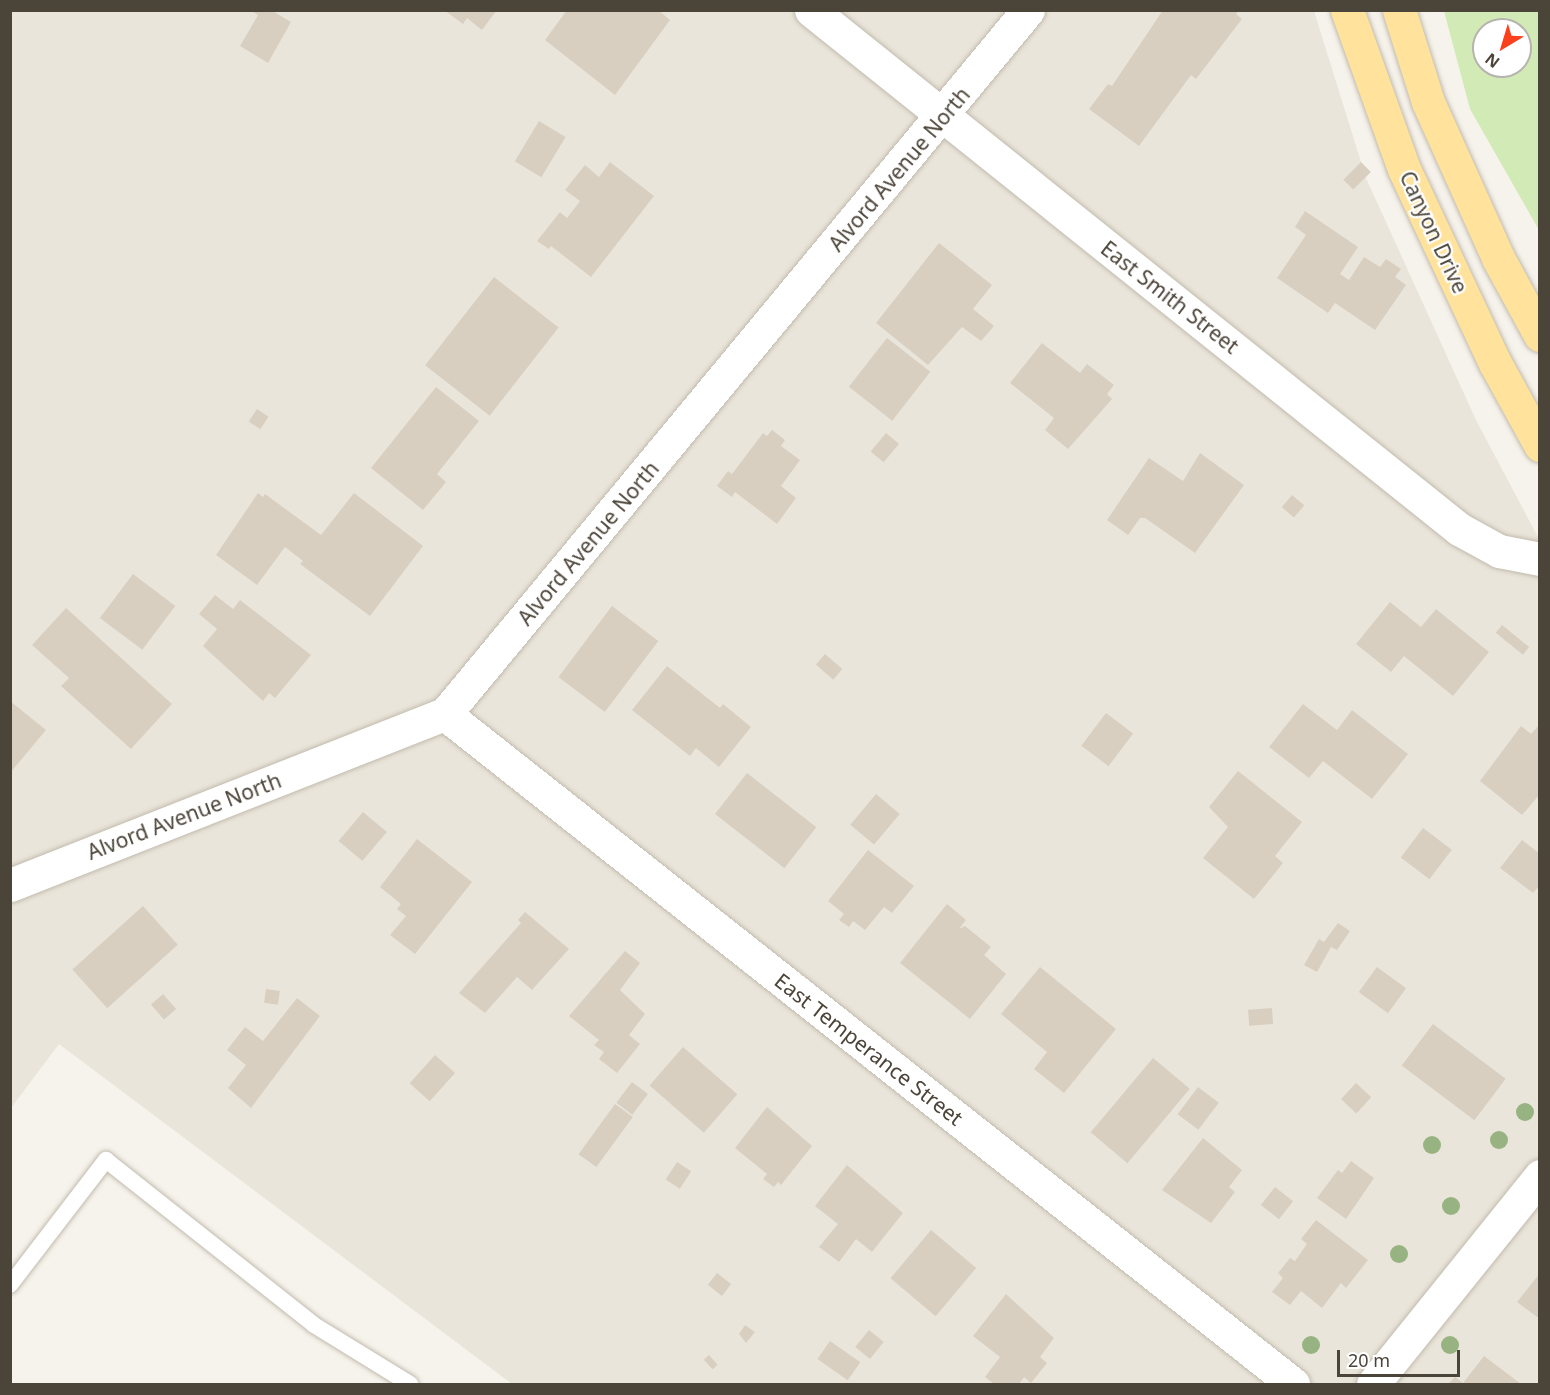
<!DOCTYPE html>
<style>
body{margin:0}
#map{position:relative;width:1550px;height:1395px;overflow:hidden;background:#f6f3ec;font-family:"Noto Sans",sans-serif}
div>[style]{position:absolute}
.residential>*{inset:0;background:#eae5da}
.green>*{inset:0;background:#d2eab5}
.building>*{inset:0;background:#d8cfc1;transform-origin:0 0}
.roads{filter:drop-shadow(0 0 2px #c2bbae) drop-shadow(0 0 2px #c2bbae)}
.lane>*{height:16px;margin:-8px;padding:0 8px;transform-origin:8px;border-radius:8px;background:#fff}
.street>*{height:33px;margin:-16.5px;padding:0 16.5px;transform-origin:16.5px;border-radius:16.5px;background:#fff}
.primary>*{height:33px;margin:-16.5px;padding:0 16.5px;transform-origin:16.5px;border-radius:16.5px;background:#ffe39c}
.trees>*{width:18px;height:18px;margin:-9px;border-radius:50%;background:#97b381}
span{translate:-50% -50%;white-space:nowrap;text-align:center;line-height:1.15;-webkit-text-stroke:4.5px #fff;paint-order:stroke}
.street-label{font-size:21px;color:#4b4439}
.frame{position:absolute;inset:0;border:12px solid #4b4439;pointer-events:none}
.north{position:absolute;left:1472px;top:18px;width:60px;height:60px;box-sizing:border-box;background:#fff;border:2px solid #b7b4b0;border-radius:50%;rotate:218deg;font-size:16px;font-weight:700;line-height:24px;text-align:center;color:#4b4439}
.north::after{content:'';display:block;margin:auto;width:21px;height:27px;background:#fc3f1d;clip-path:polygon(50% 0,100% 100%,50% 72%,0 100%)}
.scale{position:absolute;left:1337px;top:1350px;width:123px;height:27px;box-sizing:border-box;border:3px solid #4b4439;border-top:0;padding-left:8px;font-size:18px;line-height:21px;white-space:nowrap;color:#4b4439;-webkit-text-stroke:4px #fff;paint-order:stroke}
</style>
<div id="map">
<div class="residential">
<i style="clip-path:polygon(11px 11px,1314px 11px,1366px 178px,1476px 420px,1539px 539px,1539px 1384px,512px 1384px,59px 1044px,11px 1108px)"></i>
</div>
<div class="green">
<i style="clip-path:polygon(evenodd,1444px 11px,1539px 11px,1539px 230px,1470px 109px,1444px 11px,1484px 30px,1520px 30px,1520px 66px,1484px 66px,1484px 30px)"></i>
</div>
<div class="building">
<i style="clip-path:polygon(250px 10px,271px 10px,291px 22px,268px 63px,240px 46px,258px 15px)"></i>
<i style="clip-path:polygon(444px 10px,497px 10px,482px 30px,467px 18px,463px 24px)"></i>
<i style="clip-path:polygon(567px 10px,658px 10px,670px 20px,615px 95px,545px 40px)"></i>
<i style="clip-path:polygon(1163px 10px,1239px 10px,1236px 14px,1242px 19px,1196px 79px,1191px 75px,1139px 146px,1089px 109px,1108px 84px,1112px 86px)"></i>
<i style="left:539px;top:121px;width:31px;height:47px;rotate:31deg"></i>
<i style="clip-path:polygon(610px 162px,654px 196px,591px 277px,551px 246px,549px 249px,537px 241px,560px 212px,567px 218px,580px 201px,565px 190px,585px 165px,599px 177px)"></i>
<i style="left:1361px;top:162px;width:14px;height:25px;rotate:45deg"></i>
<i style="clip-path:polygon(1305px 211px,1358px 247px,1340px 274px,1349px 280px,1364px 257px,1380px 267px,1386px 259px,1401px 269px,1395px 277px,1406px 285px,1375px 330px,1335px 303px,1328px 313px,1277px 278px,1306px 235px,1295px 227px)"></i>
<i style="clip-path:polygon(939px 243px,992px 285px,973px 309px,994px 326px,981px 341px,962px 327px,928px 365px,876px 323px)"></i>
<i style="left:494px;top:277px;width:82px;height:112px;rotate:38deg"></i>
<i style="left:887px;top:338px;width:55px;height:62px;rotate:38deg"></i>
<i style="clip-path:polygon(1042px 343px,1080px 373px,1087px 364px,1114px 385px,1107px 394px,1112px 399px,1068px 449px,1045px 430px,1054px 418px,1010px 383px)"></i>
<i style="clip-path:polygon(436px 387px,479px 421px,437px 474px,446px 482px,423px 510px,371px 468px)"></i>
<i style="left:257px;top:409px;width:14px;height:15px;rotate:34deg"></i>
<i style="clip-path:polygon(772px 430px,785px 440px,781px 446px,800px 460px,781px 486px,796px 498px,777px 524px,735px 492px,732px 497px,717px 486px,728px 471px,732px 474px,763px 433px,767px 436px)"></i>
<i style="left:886px;top:433px;width:17px;height:24px;rotate:40deg"></i>
<i style="clip-path:polygon(1200px 453px,1244px 485px,1195px 553px,1145px 518px,1140px 518px,1128px 535px,1107px 520px,1149px 458px,1183px 481px)"></i>
<i style="clip-path:polygon(258px 493px,263px 497px,265px 494px,321px 535px,354px 493px,423px 546px,370px 616px,300px 564px,303px 561px,285px 547px,257px 585px,216px 555px)"></i>
<i style="left:1292px;top:495px;width:16px;height:16px;rotate:40deg"></i>
<i style="left:133px;top:574px;width:53px;height:55px;rotate:37deg"></i>
<i style="clip-path:polygon(215px 595px,233px 609px,240px 600px,311px 655px,275px 698px,269px 693px,263px 701px,203px 646px,217px 629px,199px 614px)"></i>
<i style="clip-path:polygon(1390px 602px,1421px 627px,1436px 609px,1489px 652px,1453px 696px,1404px 656px,1391px 672px,1356px 644px)"></i>
<i style="left:612px;top:606px;width:58px;height:89px;rotate:37deg"></i>
<i style="clip-path:polygon(66px 608px,172px 704px,131px 749px,61px 686px,69px 678px,32px 645px)"></i>
<i style="left:1502px;top:625px;width:35px;height:10px;rotate:39deg"></i>
<i style="left:825px;top:654px;width:23px;height:14px;rotate:41deg"></i>
<i style="clip-path:polygon(667px 666px,720px 708px,723px 704px,751px 727px,719px 767px,696px 748px,690px 756px,632px 710px)"></i>
<i style="clip-path:polygon(10px 701px,46px 730px,10px 773px)"></i>
<i style="clip-path:polygon(1303px 704px,1337px 730px,1352px 710px,1408px 754px,1372px 799px,1323px 761px,1309px 778px,1269px 747px)"></i>
<i style="left:1106px;top:713px;width:34px;height:41px;rotate:37deg"></i>
<i style="clip-path:polygon(1540px 724px,1540px 794px,1522px 815px,1480px 781px,1521px 726px,1531px 734px)"></i>
<i style="clip-path:polygon(1238px 771px,1302px 822px,1275px 856px,1283px 863px,1254px 899px,1203px 858px,1228px 827px,1209px 807px)"></i>
<i style="left:747px;top:773px;width:88px;height:52px;rotate:38deg"></i>
<i style="left:876px;top:794px;width:31px;height:40px;rotate:40deg"></i>
<i style="left:363px;top:812px;width:31px;height:38px;rotate:40deg"></i>
<i style="left:1423px;top:828px;width:36px;height:37px;rotate:37deg"></i>
<i style="clip-path:polygon(417px 839px,472px 882px,415px 954px,390px 935px,406px 916px,397px 909px,401px 904px,380px 887px)"></i>
<i style="clip-path:polygon(1522px 840px,1540px 854px,1540px 885px,1533px 893px,1500px 868px)"></i>
<i style="clip-path:polygon(868px 850px,914px 886px,892px 913px,884px 907px,865px 930px,853px 921px,849px 927px,839px 920px,844px 914px,828px 901px)"></i>
<i style="clip-path:polygon(947px 904px,966px 920px,959px 929px,965px 926px,991px 947px,984px 955px,1006px 974px,970px 1019px,900px 963px)"></i>
<i style="left:143px;top:906px;width:52px;height:95px;rotate:48deg"></i>
<i style="clip-path:polygon(525px 912px,569px 949px,532px 990px,517px 977px,485px 1013px,459px 993px,521px 923px,518px 920px)"></i>
<i style="clip-path:polygon(1338px 923px,1350px 931px,1337px 950px,1331px 947px,1317px 972px,1304px 965px,1319px 939px,1324px 942px)"></i>
<i style="clip-path:polygon(625px 951px,640px 963px,620px 990px,645px 1014px,629px 1035px,640px 1044px,617px 1073px,599px 1059px,604px 1052px,594px 1045px,599px 1040px,569px 1016px)"></i>
<i style="clip-path:polygon(1040px 967px,1116px 1029px,1064px 1093px,1034px 1069px,1047px 1052px,1001px 1014px)"></i>
<i style="left:1377px;top:967px;width:36px;height:31px;rotate:36deg"></i>
<i style="left:266px;top:989px;width:14px;height:14px;rotate:8deg"></i>
<i style="left:163px;top:994px;width:20px;height:16px;rotate:49deg"></i>
<i style="clip-path:polygon(297px 998px,320px 1016px,251px 1108px,228px 1088px,246px 1065px,227px 1050px,245px 1027px,263px 1041px)"></i>
<i style="left:1272px;top:1008px;width:16px;height:24px;rotate:86deg"></i>
<i style="left:1433px;top:1024px;width:91px;height:52px;rotate:37deg"></i>
<i style="left:683px;top:1047px;width:72px;height:51px;rotate:41deg"></i>
<i style="left:435px;top:1055px;width:27px;height:38px;rotate:42deg"></i>
<i style="left:1153px;top:1058px;width:48px;height:97px;rotate:40deg"></i>
<i style="left:632px;top:1082px;width:20px;height:26px;rotate:37deg"></i>
<i style="left:1356px;top:1083px;width:21px;height:22px;rotate:43deg"></i>
<i style="left:1198px;top:1087px;width:26px;height:34px;rotate:37deg"></i>
<i style="left:615px;top:1104px;width:22px;height:62px;rotate:36deg"></i>
<i style="clip-path:polygon(767px 1107px,812px 1146px,781px 1185px,778px 1182px,774px 1187px,763px 1179px,767px 1174px,735px 1148px)"></i>
<i style="clip-path:polygon(1203px 1138px,1242px 1170px,1229px 1187px,1235px 1192px,1211px 1223px,1162px 1190px)"></i>
<i style="clip-path:polygon(1351px 1161px,1374px 1178px,1346px 1219px,1317px 1198px,1338px 1170px,1342px 1173px)"></i>
<i style="left:677px;top:1162px;width:17px;height:21px;rotate:33deg"></i>
<i style="clip-path:polygon(847px 1165px,903px 1213px,872px 1252px,856px 1239px,839px 1262px,819px 1247px,838px 1224px,815px 1206px)"></i>
<i style="left:1275px;top:1187px;width:23px;height:23px;rotate:38deg"></i>
<i style="clip-path:polygon(1316px 1220px,1368px 1260px,1346px 1288px,1341px 1283px,1322px 1308px,1301px 1291px,1290px 1305px,1272px 1292px,1283px 1278px,1278px 1273px,1290px 1258px,1295px 1261px,1307px 1244px,1301px 1239px)"></i>
<i style="left:931px;top:1230px;width:59px;height:63px;rotate:40deg"></i>
<i style="left:717px;top:1273px;width:18px;height:15px;rotate:38deg"></i>
<i style="clip-path:polygon(1540px 1273px,1540px 1319px,1517px 1302px)"></i>
<i style="clip-path:polygon(1006px 1294px,1054px 1338px,1040px 1357px,1047px 1363px,1031px 1383px,1024px 1377px,1019px 1384px,994px 1384px,985px 1377px,1000px 1357px,973px 1336px)"></i>
<i style="clip-path:polygon(745px 1325px,755px 1332px,746px 1343px,739px 1334px)"></i>
<i style="left:869px;top:1330px;width:19px;height:22px;rotate:39deg"></i>
<i style="left:830px;top:1341px;width:37px;height:22px;rotate:35deg"></i>
<i style="left:709px;top:1355px;width:13px;height:7px;rotate:48deg"></i>
<i style="clip-path:polygon(1484px 1356px,1521px 1384px,1448px 1384px,1455px 1377px,1463px 1383px)"></i>
</div>
<div class="roads">
<div class="lane">
<i style="left:10px;top:1285px;width:158px;rotate:-52.5deg"></i>
<i style="left:106px;top:1160px;width:265px;rotate:38.4deg"></i>
<i style="left:314px;top:1325px;width:113px;rotate:31.6deg"></i>
</div>
<div class="street">
<i style="left:811px;top:10px;width:830px;rotate:38.69deg"></i>
<i style="left:1459px;top:529px;width:46px;rotate:28.8deg"></i>
<i style="left:1499px;top:551px;width:42px;rotate:11deg"></i>
<i style="left:445px;top:714px;width:1081px;rotate:38.31deg"></i>
<i style="left:10px;top:885px;width:467px;rotate:-21.5deg"></i>
<i style="left:445px;top:714px;width:914px;rotate:-50.37deg"></i>
<i style="left:1373px;top:1384px;width:267px;rotate:-51.2deg"></i>
</div>
<div class="primary">
<i style="left:1347px;top:10px;width:169px;rotate:70.3deg"></i>
<i style="left:1404px;top:169px;width:214px;rotate:64.9deg"></i>
<i style="left:1495px;top:363px;width:94px;rotate:61.2deg"></i>
<i style="left:1399px;top:10px;width:96px;rotate:72.5deg"></i>
<i style="left:1428px;top:102px;width:171px;rotate:65.8deg"></i>
<i style="left:1498px;top:258px;width:88px;rotate:61.4deg"></i>
</div>
</div>
<div class="trees">
<i style="left:1525px;top:1112px"></i>
<i style="left:1499px;top:1140px"></i>
<i style="left:1432px;top:1145px"></i>
<i style="left:1451px;top:1206px"></i>
<i style="left:1399px;top:1254px"></i>
<i style="left:1311px;top:1345px"></i>
<i style="left:1450px;top:1345px"></i>
</div>
<div class="street-label">
<span style="left:899px;top:169px;rotate:-50deg">Alvord Avenue North</span>
<span style="left:1434px;top:232px;rotate:65deg">Canyon Drive</span>
<span style="left:1170px;top:297px;rotate:38deg">East Smith Street</span>
<span style="left:588px;top:543px;rotate:-50deg">Alvord Avenue North</span>
<span style="left:184px;top:816px;rotate:-21deg">Alvord Avenue North</span>
<span style="left:869px;top:1049px;rotate:38deg">East Temperance Street</span>
</div>
<div class="frame"></div>
<div class="north">N</div>
<div class="scale">20 m</div>
</div>
